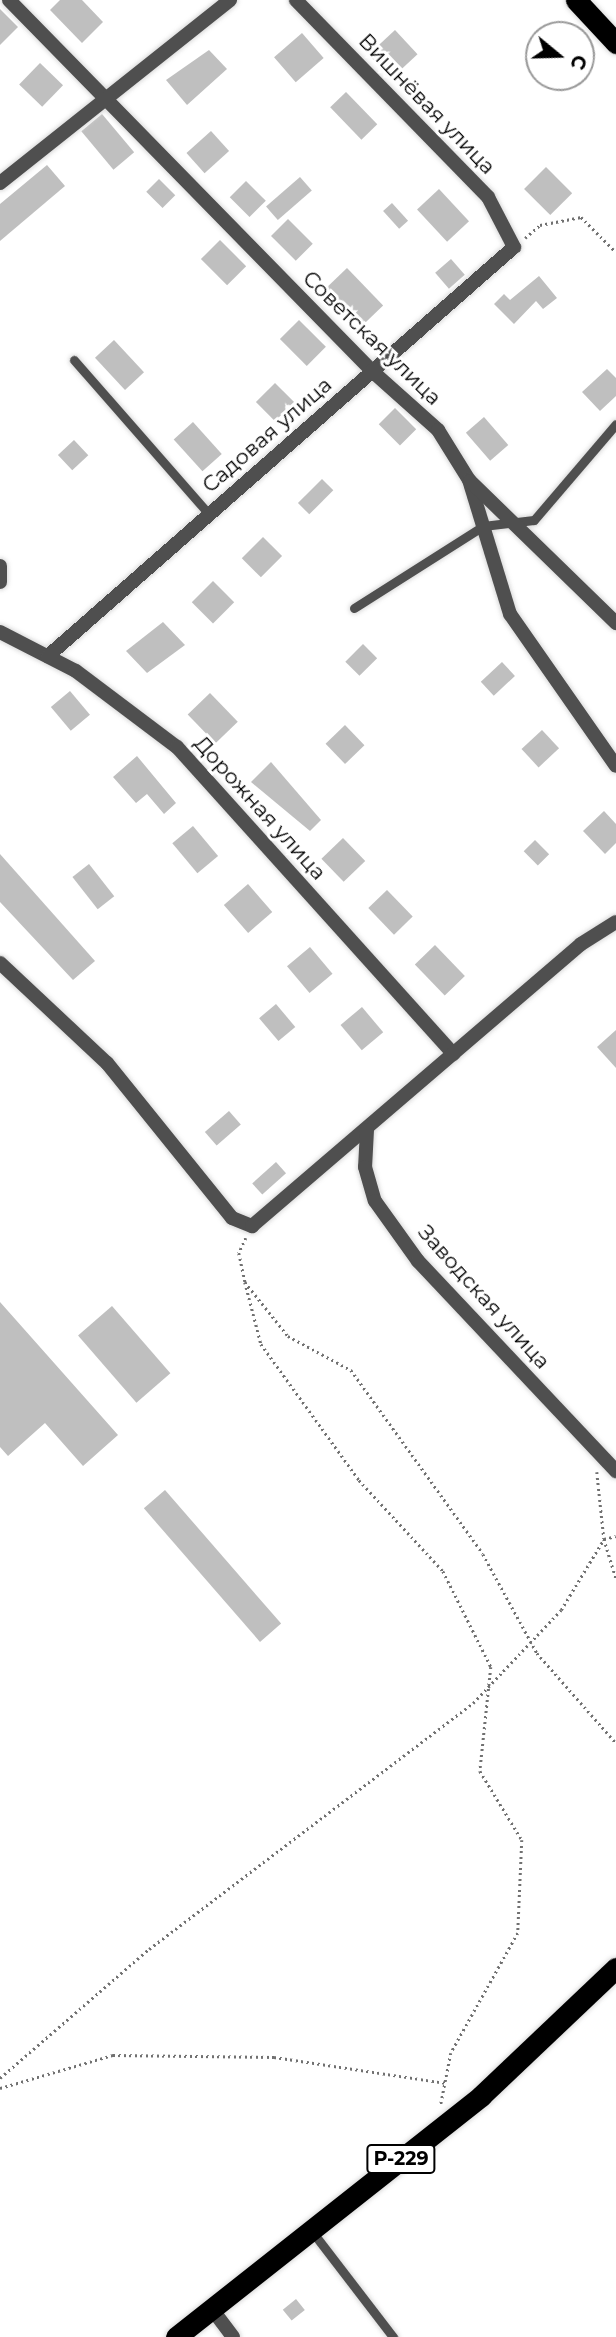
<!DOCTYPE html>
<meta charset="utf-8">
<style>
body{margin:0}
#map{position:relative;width:616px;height:2337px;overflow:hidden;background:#fff;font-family:Montserrat,sans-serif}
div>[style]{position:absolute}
.building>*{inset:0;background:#bfbfbf;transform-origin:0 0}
.path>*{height:2.5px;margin-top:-1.25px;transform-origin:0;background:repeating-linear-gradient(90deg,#717171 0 2px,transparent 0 5.5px)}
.roads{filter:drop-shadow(0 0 2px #dbdbdb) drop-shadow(0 0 2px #dbdbdb)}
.lane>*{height:9px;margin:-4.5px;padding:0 4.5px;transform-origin:4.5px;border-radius:4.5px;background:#4f4f4f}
.street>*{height:14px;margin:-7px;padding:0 7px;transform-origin:7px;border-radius:7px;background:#4f4f4f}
.highway>*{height:21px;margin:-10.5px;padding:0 10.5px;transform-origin:10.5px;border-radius:10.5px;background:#000}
span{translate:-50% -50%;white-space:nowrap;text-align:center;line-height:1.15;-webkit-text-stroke:6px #fff;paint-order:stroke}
.shield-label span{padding:2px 5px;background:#fff;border:2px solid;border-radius:5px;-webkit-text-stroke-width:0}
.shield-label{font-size:19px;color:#000;font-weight:700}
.street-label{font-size:21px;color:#000}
.north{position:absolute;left:525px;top:21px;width:70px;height:70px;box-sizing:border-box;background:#fff;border:2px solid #999;border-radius:50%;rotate:109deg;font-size:19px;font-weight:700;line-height:28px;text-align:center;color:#000}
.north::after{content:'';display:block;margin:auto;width:24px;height:32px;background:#000;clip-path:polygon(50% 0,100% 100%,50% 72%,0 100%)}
</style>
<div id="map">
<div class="building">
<i style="clip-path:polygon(60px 0,82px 0,103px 22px,82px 43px,50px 10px)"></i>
<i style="clip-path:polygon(0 9px,18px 27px,0 45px)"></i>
<i style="left:395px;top:30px;width:33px;height:36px;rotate:47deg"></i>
<i style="left:302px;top:33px;width:33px;height:37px;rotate:49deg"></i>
<i style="clip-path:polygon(209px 50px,227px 69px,187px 105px,166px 80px)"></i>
<i style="left:40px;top:63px;width:32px;height:30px;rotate:44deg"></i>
<i style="left:346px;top:92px;width:45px;height:22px;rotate:46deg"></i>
<i style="left:102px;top:114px;width:50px;height:27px;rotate:50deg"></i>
<i style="left:211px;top:131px;width:27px;height:33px;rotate:48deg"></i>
<i style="clip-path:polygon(47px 165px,65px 186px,0 241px,0 204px)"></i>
<i style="left:546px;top:167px;width:37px;height:31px;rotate:45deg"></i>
<i style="left:300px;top:177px;width:18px;height:45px;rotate:49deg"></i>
<i style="left:159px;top:179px;width:23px;height:18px;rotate:45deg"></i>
<i style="left:246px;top:181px;width:28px;height:23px;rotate:45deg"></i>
<i style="left:439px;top:189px;width:44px;height:30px;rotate:47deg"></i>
<i style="left:392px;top:203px;width:24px;height:12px;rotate:48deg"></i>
<i style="left:288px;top:219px;width:35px;height:24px;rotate:45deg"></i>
<i style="left:220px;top:240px;width:37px;height:27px;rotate:45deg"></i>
<i style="left:451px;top:259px;width:21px;height:21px;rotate:49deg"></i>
<i style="left:347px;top:268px;width:52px;height:30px;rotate:46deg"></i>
<i style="clip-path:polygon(539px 276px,557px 298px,543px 309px,536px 301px,514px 324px,494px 304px,504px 294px,510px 300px)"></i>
<i style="left:299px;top:320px;width:38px;height:27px;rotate:45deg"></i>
<i style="left:114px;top:340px;width:44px;height:26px;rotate:47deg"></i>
<i style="clip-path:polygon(607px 369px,616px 378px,616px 396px,600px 411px,582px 392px)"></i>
<i style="left:275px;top:383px;width:27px;height:27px;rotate:45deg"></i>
<i style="left:395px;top:408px;width:30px;height:23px;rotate:45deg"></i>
<i style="left:484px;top:417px;width:37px;height:24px;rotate:49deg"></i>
<i style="left:193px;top:422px;width:43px;height:26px;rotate:48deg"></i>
<i style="left:74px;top:440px;width:21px;height:22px;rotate:47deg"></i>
<i style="left:322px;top:479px;width:16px;height:34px;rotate:45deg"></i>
<i style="left:263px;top:537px;width:27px;height:30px;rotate:45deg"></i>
<i style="left:213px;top:581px;width:30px;height:30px;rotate:45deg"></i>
<i style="clip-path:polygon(163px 622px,185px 645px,147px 673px,126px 651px)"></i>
<i style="left:363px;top:644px;width:20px;height:25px;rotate:45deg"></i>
<i style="left:502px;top:662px;width:19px;height:29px;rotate:47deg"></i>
<i style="left:70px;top:691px;width:31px;height:25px;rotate:50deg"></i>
<i style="left:210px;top:693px;width:40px;height:31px;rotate:46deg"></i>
<i style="left:345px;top:725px;width:28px;height:27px;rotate:46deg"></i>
<i style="left:542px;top:730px;width:25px;height:28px;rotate:47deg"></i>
<i style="clip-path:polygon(137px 756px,176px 803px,164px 814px,147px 794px,136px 803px,113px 777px)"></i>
<i style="clip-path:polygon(271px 762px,321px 820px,310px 831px,251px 782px)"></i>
<i style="clip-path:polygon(604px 811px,616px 824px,616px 843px,605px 854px,583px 831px)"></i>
<i style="left:193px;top:826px;width:39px;height:27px;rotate:50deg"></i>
<i style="left:343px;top:838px;width:32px;height:30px;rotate:46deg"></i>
<i style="left:535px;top:840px;width:20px;height:16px;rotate:45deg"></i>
<i style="clip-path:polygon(0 854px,95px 961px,73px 980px,0 902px)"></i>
<i style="left:89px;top:864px;width:41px;height:21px;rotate:52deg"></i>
<i style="left:248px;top:884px;width:37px;height:32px;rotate:49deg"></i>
<i style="left:387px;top:890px;width:37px;height:26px;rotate:46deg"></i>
<i style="left:435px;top:945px;width:43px;height:28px;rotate:46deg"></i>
<i style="left:310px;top:947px;width:35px;height:30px;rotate:50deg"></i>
<i style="left:276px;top:1004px;width:30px;height:22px;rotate:50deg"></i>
<i style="left:362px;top:1007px;width:33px;height:28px;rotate:50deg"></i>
<i style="clip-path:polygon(616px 1030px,616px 1068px,597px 1047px)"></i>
<i style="left:229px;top:1111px;width:18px;height:32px;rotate:49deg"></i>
<i style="left:276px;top:1162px;width:15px;height:32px;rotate:48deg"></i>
<i style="clip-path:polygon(0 1302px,118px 1435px,83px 1466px,45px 1423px,8px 1456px,0 1447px)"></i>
<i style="left:112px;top:1306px;width:89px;height:45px;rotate:49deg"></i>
<i style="left:165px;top:1490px;width:177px;height:28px;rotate:49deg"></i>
<i style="left:296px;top:2299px;width:14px;height:17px;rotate:51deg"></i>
</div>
<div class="path">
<i style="left:525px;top:238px;width:20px;rotate:-41deg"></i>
<i style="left:540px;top:225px;width:42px;rotate:-11deg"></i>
<i style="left:581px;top:217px;width:49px;rotate:45deg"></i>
<i style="left:246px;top:1238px;width:17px;rotate:115deg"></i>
<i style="left:239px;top:1253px;width:30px;rotate:78deg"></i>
<i style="left:245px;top:1282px;width:69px;rotate:51.5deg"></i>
<i style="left:288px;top:1336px;width:72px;rotate:28.4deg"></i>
<i style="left:351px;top:1370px;width:226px;rotate:54.3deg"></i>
<i style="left:483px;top:1554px;width:113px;rotate:61.4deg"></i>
<i style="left:537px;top:1653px;width:120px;rotate:48.7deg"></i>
<i style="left:245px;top:1282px;width:64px;rotate:75.5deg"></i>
<i style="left:261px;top:1344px;width:168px;rotate:54.2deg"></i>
<i style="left:359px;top:1480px;width:124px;rotate:47.3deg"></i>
<i style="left:443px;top:1571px;width:107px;rotate:63.4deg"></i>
<i style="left:491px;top:1667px;width:105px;rotate:96deg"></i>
<i style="left:480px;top:1771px;width:81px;rotate:58.7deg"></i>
<i style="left:522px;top:1840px;width:93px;rotate:92.5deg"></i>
<i style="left:518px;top:1933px;width:137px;rotate:119.2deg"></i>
<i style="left:451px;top:2053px;width:52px;rotate:101.1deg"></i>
<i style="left:597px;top:1472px;width:67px;rotate:84deg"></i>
<i style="left:604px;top:1539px;width:41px;rotate:72.9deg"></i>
<i style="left:0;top:2078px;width:197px;rotate:-40.9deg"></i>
<i style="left:149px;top:1949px;width:407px;rotate:-37.2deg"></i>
<i style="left:473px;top:1703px;width:128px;rotate:-46.6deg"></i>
<i style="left:561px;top:1610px;width:83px;rotate:-58.8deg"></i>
<i style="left:604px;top:1539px;width:12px;rotate:-14deg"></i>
<i style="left:0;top:2088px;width:118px;rotate:-16.3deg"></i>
<i style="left:113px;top:2055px;width:161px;rotate:0.7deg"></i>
<i style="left:274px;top:2057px;width:173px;rotate:8.6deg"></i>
</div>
<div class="roads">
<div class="lane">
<i style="left:74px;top:360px;width:205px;rotate:48.8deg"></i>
<i style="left:354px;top:608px;width:153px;rotate:-32.4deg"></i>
<i style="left:483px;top:526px;width:51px;rotate:-6.7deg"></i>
<i style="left:534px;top:520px;width:126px;rotate:-49.5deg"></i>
<i style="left:311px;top:2230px;width:135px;rotate:52.5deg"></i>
</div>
<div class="street">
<i style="left:9px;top:0;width:519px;rotate:45.62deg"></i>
<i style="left:372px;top:371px;width:89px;rotate:41.8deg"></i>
<i style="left:438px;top:430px;width:59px;rotate:58.2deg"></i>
<i style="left:469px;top:480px;width:140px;rotate:73deg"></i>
<i style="left:510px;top:614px;width:185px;rotate:55.1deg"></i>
<i style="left:0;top:183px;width:294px;rotate:-38.5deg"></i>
<i style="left:470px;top:481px;width:204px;rotate:44.2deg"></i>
<i style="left:0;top:566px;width:16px;rotate:90deg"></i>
<i style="left:0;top:632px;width:85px;rotate:27.2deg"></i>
<i style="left:76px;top:671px;width:126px;rotate:37deg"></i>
<i style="left:177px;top:747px;width:413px;rotate:48deg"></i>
<i style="left:48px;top:656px;width:620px;rotate:-41.27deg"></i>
<i style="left:514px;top:247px;width:56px;rotate:-117.5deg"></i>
<i style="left:488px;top:197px;width:275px;rotate:-134.3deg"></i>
<i style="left:0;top:963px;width:146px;rotate:43.1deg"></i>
<i style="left:107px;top:1063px;width:199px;rotate:51.1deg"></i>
<i style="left:232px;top:1218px;width:22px;rotate:22deg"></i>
<i style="left:252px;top:1226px;width:433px;rotate:-40.6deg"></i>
<i style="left:581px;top:944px;width:41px;rotate:-32.2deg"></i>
<i style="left:367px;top:1130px;width:37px;rotate:93deg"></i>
<i style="left:365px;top:1167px;width:35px;rotate:74deg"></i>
<i style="left:375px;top:1201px;width:74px;rotate:54.4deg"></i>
<i style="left:418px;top:1261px;width:289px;rotate:46.7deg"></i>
<i style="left:212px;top:2309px;width:35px;rotate:53deg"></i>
</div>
<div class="highway">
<i style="left:576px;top:0;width:59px;rotate:47.1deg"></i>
<i style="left:176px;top:2337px;width:389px;rotate:-38.3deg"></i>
<i style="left:481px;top:2096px;width:186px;rotate:-43.5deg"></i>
</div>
</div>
<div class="shield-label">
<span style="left:401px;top:2159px">Р-229</span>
</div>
<div class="street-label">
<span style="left:427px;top:104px;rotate:46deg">Вишнёвая улица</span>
<span style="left:372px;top:338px;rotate:44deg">Советская улица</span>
<span style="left:267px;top:435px;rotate:-41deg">Садовая улица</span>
<span style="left:260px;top:808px;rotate:48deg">Дорожная улица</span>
<span style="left:484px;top:1297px;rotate:48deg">Заводская улица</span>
</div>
<div class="north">С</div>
</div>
